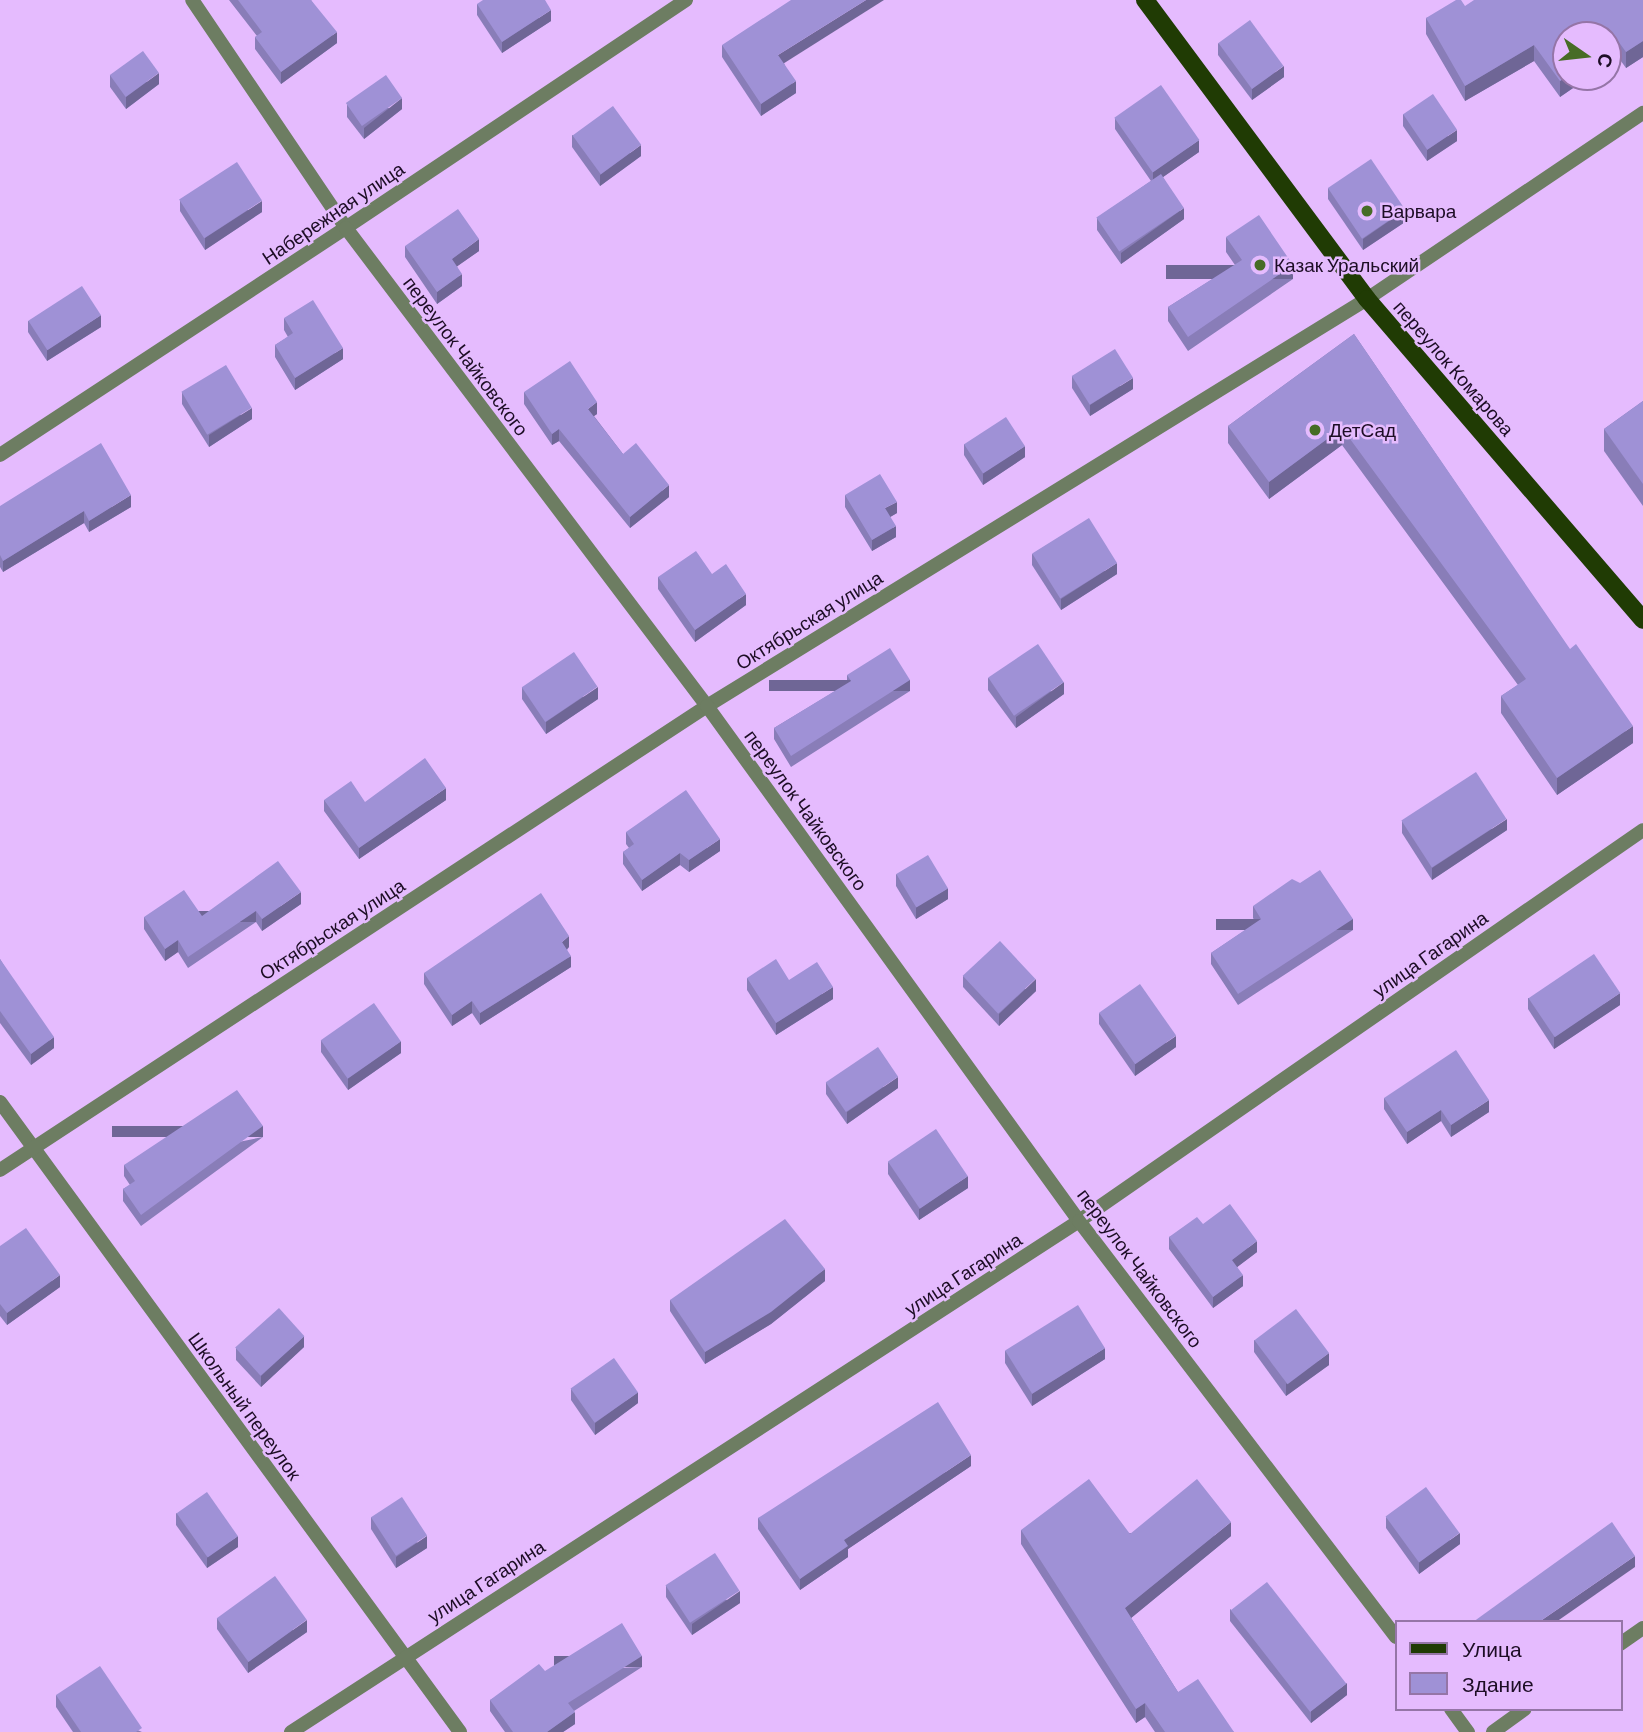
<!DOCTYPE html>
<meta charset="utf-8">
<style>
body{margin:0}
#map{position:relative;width:1643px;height:1732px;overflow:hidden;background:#e5bbfe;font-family:Barlow,sans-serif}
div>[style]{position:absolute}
.minor>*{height:14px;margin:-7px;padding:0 7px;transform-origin:7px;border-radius:7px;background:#6d7d62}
.tertiary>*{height:14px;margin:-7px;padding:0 7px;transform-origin:7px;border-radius:7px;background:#6d7d62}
.primary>*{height:18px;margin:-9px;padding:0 9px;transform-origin:9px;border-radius:9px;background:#203b04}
.wall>*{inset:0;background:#897db8}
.shaded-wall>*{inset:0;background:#6f6696;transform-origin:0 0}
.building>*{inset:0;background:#9f91d6;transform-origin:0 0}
.dots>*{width:19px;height:19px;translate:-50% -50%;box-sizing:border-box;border:4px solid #e5bbfe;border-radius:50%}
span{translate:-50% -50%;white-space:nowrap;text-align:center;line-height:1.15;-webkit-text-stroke:5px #e5bbfe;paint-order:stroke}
.poi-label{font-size:19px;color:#1d0d25}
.left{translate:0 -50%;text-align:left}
.street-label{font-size:19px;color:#1d0d25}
.legend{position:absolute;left:1395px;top:1620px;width:228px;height:91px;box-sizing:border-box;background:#e5bbfe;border:2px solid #9575a7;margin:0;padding:9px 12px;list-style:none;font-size:21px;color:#1d0d25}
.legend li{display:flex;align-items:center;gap:14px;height:35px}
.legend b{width:35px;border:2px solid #9575a7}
.north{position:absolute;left:1552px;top:21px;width:70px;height:70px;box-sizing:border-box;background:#e5bbfe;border:2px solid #9575a7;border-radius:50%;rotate:104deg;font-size:19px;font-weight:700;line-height:28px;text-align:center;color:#1d0d25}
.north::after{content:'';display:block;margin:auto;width:24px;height:32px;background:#476c26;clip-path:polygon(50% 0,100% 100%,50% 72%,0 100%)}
</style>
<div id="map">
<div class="minor">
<i style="left:0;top:455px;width:414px;rotate:-33.3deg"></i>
<i style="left:346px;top:228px;width:275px;rotate:-124deg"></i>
<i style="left:0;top:1102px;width:780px;rotate:53.86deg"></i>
<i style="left:0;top:1170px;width:846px;rotate:-33.28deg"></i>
<i style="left:707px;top:706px;width:775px;rotate:-31.66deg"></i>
<i style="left:1367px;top:299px;width:333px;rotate:-34deg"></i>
<i style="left:1620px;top:1644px;width:28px;rotate:-35deg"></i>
<i style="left:291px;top:1732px;width:939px;rotate:-32.96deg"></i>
<i style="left:1079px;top:1221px;width:686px;rotate:-34.73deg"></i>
<i style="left:1493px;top:1732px;width:39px;rotate:-36deg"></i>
</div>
<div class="tertiary">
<i style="left:686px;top:0;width:409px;rotate:146.2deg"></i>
<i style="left:346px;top:228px;width:599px;rotate:52.94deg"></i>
<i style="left:707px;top:706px;width:635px;rotate:54.16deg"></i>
<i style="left:1079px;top:1221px;width:523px;rotate:52.69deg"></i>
<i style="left:1451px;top:1709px;width:29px;rotate:54deg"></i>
</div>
<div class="primary">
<i style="left:1145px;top:0;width:372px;rotate:53.4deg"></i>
<i style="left:1367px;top:299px;width:423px;rotate:49.3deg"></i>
</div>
<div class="wall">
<i style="clip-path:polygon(229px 0,311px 0,337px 43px,281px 84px,255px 49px,255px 37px,257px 36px)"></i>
<i style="clip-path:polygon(1643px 0,1643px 57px,1626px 68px,1618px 57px,1608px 64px,1608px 35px,1566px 77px,1589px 77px,1560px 97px,1534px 61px,1465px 101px,1426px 34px,1426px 18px,1465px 6px)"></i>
<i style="clip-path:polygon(477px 4px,551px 21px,502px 53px,477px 15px)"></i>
<i style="clip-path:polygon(1218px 43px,1284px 77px,1252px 100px,1218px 55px)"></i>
<i style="clip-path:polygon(722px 45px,784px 63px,796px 93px,761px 116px,722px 57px)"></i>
<i style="clip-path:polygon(110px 75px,159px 84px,126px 109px,110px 87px)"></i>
<i style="clip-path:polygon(347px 105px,402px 109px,364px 139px,347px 117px)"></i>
<i style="clip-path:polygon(1403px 114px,1457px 141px,1427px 161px,1403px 126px)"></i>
<i style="clip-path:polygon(1115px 118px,1199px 152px,1163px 177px,1184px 219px,1121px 264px,1097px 230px,1097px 218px,1151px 181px,1115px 129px)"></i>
<i style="clip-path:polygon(572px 135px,641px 156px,600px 186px,572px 147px)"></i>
<i style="clip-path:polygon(1328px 188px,1405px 222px,1363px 250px,1328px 199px)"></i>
<i style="clip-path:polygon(180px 200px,262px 212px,205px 250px,180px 211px)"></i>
<i style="clip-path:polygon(1226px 237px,1293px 279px,1188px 351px,1168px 321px,1168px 307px,1235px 265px,1226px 252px)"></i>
<i style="clip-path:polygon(405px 246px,479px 251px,457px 266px,462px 286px,437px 304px,405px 257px)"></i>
<i style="clip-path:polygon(284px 318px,343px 359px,295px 390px,275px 357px,275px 345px,288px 337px,284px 330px)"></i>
<i style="clip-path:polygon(28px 321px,101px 327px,47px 361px,28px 332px)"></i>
<i style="clip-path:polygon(1354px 334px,1633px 743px,1557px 795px,1501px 713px,1501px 696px,1518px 685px,1342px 445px,1269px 499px,1228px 443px,1228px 426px)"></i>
<i style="clip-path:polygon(1072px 376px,1133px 389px,1090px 416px,1072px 388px)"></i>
<i style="clip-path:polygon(182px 392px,252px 419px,209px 447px,182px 404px)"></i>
<i style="clip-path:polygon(524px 392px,597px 414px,594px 416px,623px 454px,669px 497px,630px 528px,559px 441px,552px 445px,524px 404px)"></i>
<i style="clip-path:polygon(1643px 401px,1643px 506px,1604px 451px,1604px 429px)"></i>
<i style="clip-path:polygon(964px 444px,1025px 457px,983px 485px,964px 455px)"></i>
<i style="clip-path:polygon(845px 495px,897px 513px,890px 517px,896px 537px,872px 551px,845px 507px)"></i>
<i style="clip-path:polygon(0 506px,131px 507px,89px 532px,84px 523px,3px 572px,0 567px)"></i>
<i style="clip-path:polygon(1032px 554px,1117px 574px,1061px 610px,1032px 565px)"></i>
<i style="clip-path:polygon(712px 574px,746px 605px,695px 642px,658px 589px,658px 577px)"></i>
<i style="clip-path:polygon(847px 675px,910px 691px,791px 767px,774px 739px,774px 728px,847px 684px)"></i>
<i style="clip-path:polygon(988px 678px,1064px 694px,1016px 728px,988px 690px)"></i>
<i style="clip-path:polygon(522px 687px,598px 699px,546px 734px,522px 699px)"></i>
<i style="clip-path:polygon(324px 800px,365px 802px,446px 800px,359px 859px,324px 811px)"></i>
<i style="clip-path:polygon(1402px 821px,1507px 830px,1432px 880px,1402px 833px)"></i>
<i style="clip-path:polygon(626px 832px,720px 851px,689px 872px,680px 865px,642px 891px,623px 864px,623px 852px,629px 848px,626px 844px)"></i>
<i style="clip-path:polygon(896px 874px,948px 899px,916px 919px,896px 886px)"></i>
<i style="clip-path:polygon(301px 904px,262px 931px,256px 922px,188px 968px,178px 952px,165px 961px,144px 929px,144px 917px,202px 916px)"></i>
<i style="clip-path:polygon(1253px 906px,1353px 930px,1238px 1005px,1211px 964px,1211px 953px,1256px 923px,1253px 918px)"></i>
<i style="clip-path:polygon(569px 947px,567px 950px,571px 967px,480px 1025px,472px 1013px,452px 1026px,424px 984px,424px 973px)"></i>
<i style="clip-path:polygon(0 959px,54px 1048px,31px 1065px,0 1023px)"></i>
<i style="clip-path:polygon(963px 976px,1036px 991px,999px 1026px,963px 987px)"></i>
<i style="clip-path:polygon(747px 978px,789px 980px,833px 999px,776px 1035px,747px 990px)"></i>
<i style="clip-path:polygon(1528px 998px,1620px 1005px,1554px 1049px,1528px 1009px)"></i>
<i style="clip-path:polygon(1099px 1013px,1176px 1047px,1135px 1076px,1099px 1024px)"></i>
<i style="clip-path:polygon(321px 1040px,401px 1053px,348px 1090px,321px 1052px)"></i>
<i style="clip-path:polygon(826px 1082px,898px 1088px,847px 1124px,826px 1094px)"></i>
<i style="clip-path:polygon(1384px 1098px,1489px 1112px,1451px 1137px,1441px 1121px,1407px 1144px,1384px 1109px)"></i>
<i style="clip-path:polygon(263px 1137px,141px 1226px,123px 1201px,123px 1189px,130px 1185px,124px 1176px,124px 1165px)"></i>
<i style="clip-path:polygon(888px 1162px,968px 1188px,919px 1220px,888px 1174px)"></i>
<i style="clip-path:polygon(1203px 1224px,1257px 1252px,1237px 1267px,1243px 1286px,1213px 1308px,1169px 1249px,1169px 1237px)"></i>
<i style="clip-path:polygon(0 1246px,60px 1287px,7px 1325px,0 1316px)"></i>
<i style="clip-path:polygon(825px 1281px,771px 1324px,705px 1364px,670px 1311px,670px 1300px)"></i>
<i style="clip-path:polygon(1254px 1340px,1329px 1365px,1286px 1396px,1254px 1352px)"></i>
<i style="clip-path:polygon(304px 1347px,261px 1387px,236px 1360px,236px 1348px)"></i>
<i style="clip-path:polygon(1005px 1351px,1105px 1359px,1032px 1406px,1005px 1363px)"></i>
<i style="clip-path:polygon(571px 1389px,638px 1403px,595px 1435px,571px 1400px)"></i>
<i style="clip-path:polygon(971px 1466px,848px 1549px,848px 1557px,800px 1590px,758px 1529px,758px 1518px)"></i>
<i style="clip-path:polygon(176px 1513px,238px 1547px,207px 1568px,176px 1525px)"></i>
<i style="clip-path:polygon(371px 1517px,427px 1548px,396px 1568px,371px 1529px)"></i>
<i style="clip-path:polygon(1386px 1517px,1460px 1544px,1419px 1574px,1386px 1528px)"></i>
<i style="clip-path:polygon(1021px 1530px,1231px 1536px,1131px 1618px,1178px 1692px,1234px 1732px,1155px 1732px,1145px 1717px,1136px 1723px,1021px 1544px)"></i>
<i style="clip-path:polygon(666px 1585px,740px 1603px,692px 1635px,666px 1597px)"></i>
<i style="clip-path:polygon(1230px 1609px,1347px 1695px,1311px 1723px,1230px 1621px)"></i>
<i style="clip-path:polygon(217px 1618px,307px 1632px,248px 1673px,217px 1629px)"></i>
<i style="clip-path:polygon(642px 1667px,574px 1711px,575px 1724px,563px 1732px,505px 1732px,490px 1711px,490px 1700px,545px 1671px)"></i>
<i style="clip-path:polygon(56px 1695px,142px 1732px,73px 1732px,56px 1707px)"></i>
</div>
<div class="shaded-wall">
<i style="clip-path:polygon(866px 0,884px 0,778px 67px,778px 55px)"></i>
<i style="clip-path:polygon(551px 10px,551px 21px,502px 53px,502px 42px)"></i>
<i style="clip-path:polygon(337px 32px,337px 43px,281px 84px,281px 72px)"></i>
<i style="clip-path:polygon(1618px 41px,1618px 57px,1608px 64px,1608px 48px)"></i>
<i style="clip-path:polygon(1643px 41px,1643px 57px,1626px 68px,1626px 52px)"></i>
<i style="clip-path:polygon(1534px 45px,1534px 61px,1465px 101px,1465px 86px)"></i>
<i style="clip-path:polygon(1284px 66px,1284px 77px,1252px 100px,1252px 89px)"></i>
<i style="clip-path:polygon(159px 73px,159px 84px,126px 109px,126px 97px)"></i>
<i style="clip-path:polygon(1566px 77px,1589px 77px,1560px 97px,1560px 81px)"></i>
<i style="clip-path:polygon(796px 81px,796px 93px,761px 116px,761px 104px)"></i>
<i style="clip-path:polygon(402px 98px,402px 109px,364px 139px,364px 128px)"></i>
<i style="clip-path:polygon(1457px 130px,1457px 141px,1427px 161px,1427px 150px)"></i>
<i style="clip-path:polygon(1199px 140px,1199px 152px,1153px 184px,1153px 172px)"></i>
<i style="clip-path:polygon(641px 145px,641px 156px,600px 186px,600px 175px)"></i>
<i style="clip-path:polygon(262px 201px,262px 212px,205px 250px,205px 238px)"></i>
<i style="clip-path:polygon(1184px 208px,1184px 219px,1121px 264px,1121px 253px)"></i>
<i style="clip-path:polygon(1405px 210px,1405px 222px,1363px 250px,1363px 239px)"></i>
<i style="clip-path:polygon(479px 239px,479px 251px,452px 270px,452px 259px)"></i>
<i style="left:1293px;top:265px;width:14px;height:127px;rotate:90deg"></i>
<i style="clip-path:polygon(462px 274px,462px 286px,437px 304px,437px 292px)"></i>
<i style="clip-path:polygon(101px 315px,101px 327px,47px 361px,47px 350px)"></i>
<i style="clip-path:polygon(343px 348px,343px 359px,295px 390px,295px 378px)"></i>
<i style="clip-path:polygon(1133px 378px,1133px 389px,1090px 416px,1090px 405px)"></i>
<i style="clip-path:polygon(597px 402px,597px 414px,588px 420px,588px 409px)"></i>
<i style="clip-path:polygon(252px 408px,252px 419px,209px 447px,209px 435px)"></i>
<i style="clip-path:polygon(1342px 428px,1342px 445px,1269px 499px,1269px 482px)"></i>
<i style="clip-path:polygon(559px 429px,559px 441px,552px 445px,552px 434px)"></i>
<i style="clip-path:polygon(1025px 446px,1025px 457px,983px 485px,983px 473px)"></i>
<i style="clip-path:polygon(669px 485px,669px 497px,630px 528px,630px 517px)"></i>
<i style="clip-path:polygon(131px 495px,131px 507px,89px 532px,89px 521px)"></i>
<i style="clip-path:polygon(897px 502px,897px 513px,885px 520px,885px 508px)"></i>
<i style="clip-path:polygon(84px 511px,84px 523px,3px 572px,3px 561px)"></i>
<i style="clip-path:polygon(896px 526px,896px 537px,872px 551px,872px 540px)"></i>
<i style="clip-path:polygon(1117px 563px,1117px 574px,1061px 610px,1061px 599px)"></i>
<i style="clip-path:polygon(746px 594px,746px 605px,695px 642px,695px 630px)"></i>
<i style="left:910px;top:680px;width:11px;height:141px;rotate:90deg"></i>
<i style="clip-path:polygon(1064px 682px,1064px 694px,1016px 728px,1016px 717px)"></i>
<i style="clip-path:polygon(598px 687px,598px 699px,546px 734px,546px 722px)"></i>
<i style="clip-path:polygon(1633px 726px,1633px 743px,1557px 795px,1557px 778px)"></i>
<i style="clip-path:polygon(446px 788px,446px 800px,359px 859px,359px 848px)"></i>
<i style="clip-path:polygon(1507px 819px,1507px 830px,1432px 880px,1432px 868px)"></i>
<i style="clip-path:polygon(720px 839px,720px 851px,689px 872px,689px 860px)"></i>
<i style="clip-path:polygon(680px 853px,680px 865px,642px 891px,642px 880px)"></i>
<i style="clip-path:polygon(948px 888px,948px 899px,916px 919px,916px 907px)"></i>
<i style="clip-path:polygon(301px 892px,301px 904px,262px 931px,262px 919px)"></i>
<i style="left:256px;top:911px;width:11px;height:82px;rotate:90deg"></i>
<i style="left:1353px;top:919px;width:11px;height:137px;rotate:90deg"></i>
<i style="clip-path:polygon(569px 936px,569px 947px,562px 953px,562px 942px)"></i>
<i style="clip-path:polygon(178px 940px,178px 952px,165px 961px,165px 949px)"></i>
<i style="clip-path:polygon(571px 956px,571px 967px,480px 1025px,480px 1013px)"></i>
<i style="clip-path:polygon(1036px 979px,1036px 991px,999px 1026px,999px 1014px)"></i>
<i style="clip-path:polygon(833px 987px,833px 999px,776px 1035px,776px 1023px)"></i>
<i style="clip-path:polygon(1620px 993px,1620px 1005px,1554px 1049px,1554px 1037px)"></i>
<i style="clip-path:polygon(472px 1001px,472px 1013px,452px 1026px,452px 1015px)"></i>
<i style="clip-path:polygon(1176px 1036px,1176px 1047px,1135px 1076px,1135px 1064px)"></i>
<i style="clip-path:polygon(54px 1037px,54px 1048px,31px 1065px,31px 1054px)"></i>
<i style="clip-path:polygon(401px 1041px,401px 1053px,348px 1090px,348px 1078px)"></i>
<i style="clip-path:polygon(898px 1077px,898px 1088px,847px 1124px,847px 1112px)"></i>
<i style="clip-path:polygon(1489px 1100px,1489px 1112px,1451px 1137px,1451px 1125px)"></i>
<i style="clip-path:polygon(1441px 1110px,1441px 1121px,1407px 1144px,1407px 1132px)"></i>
<i style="left:263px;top:1126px;width:11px;height:151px;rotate:90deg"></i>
<i style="clip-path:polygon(968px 1176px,968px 1188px,919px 1220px,919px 1209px)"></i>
<i style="clip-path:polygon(1257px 1241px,1257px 1252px,1232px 1271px,1232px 1260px)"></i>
<i style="clip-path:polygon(825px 1269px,825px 1281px,771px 1324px,705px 1364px,705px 1352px)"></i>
<i style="clip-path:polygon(60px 1275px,60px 1287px,7px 1325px,7px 1313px)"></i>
<i style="clip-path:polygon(1243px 1275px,1243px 1286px,1213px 1308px,1213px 1297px)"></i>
<i style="clip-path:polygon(304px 1336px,304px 1347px,261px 1387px,261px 1376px)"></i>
<i style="clip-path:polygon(1105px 1348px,1105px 1359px,1032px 1406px,1032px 1394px)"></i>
<i style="clip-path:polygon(1329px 1353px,1329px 1365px,1286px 1396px,1286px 1384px)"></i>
<i style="clip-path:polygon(638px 1392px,638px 1403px,595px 1435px,595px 1423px)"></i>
<i style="clip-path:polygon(971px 1455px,971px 1466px,848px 1549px,848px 1557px,800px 1590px,800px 1579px,844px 1540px)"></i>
<i style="clip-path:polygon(1231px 1522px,1231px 1536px,1125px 1623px,1125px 1608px)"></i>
<i style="clip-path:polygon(1460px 1533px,1460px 1544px,1419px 1574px,1419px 1562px)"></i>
<i style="clip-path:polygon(238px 1536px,238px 1547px,207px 1568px,207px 1557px)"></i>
<i style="clip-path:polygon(427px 1536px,427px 1548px,396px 1568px,396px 1557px)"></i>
<i style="clip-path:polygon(1635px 1556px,1635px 1567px,1556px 1622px,1539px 1622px)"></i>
<i style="clip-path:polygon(740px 1591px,740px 1603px,692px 1635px,692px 1624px)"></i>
<i style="clip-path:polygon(307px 1620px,307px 1632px,248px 1673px,248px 1662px)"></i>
<i style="left:642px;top:1656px;width:11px;height:88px;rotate:90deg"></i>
<i style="clip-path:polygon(1347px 1683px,1347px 1695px,1311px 1723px,1311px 1711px)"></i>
<i style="clip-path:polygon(1145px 1703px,1145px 1717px,1136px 1723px,1136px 1709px)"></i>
<i style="clip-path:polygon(575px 1712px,575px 1724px,563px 1732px,547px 1732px)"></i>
</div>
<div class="building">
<i style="clip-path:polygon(238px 0,311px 0,337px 32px,281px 72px,255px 37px,262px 32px)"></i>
<i style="clip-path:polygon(483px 0,545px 0,551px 10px,502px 42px,477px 4px)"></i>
<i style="clip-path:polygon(791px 0,866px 0,778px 55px,796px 81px,761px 104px,722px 45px)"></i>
<i style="clip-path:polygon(1456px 0,1461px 0,1465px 6px,1474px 0,1643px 0,1643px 41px,1626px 52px,1618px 41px,1608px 48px,1608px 35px,1566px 35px,1566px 77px,1560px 81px,1534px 45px,1465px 86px,1426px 18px)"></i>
<i style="left:1250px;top:20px;width:57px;height:39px;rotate:54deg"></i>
<i style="left:143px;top:51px;width:27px;height:41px;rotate:54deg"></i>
<i style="left:386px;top:75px;width:28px;height:49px;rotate:55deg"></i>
<i style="left:1161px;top:85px;width:67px;height:57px;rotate:55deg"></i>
<i style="left:1433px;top:94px;width:43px;height:36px;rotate:56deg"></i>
<i style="left:613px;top:106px;width:48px;height:50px;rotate:54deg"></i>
<i style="left:1371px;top:159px;width:61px;height:52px;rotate:56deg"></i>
<i style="left:237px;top:162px;width:46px;height:69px;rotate:57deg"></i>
<i style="left:1161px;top:174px;width:41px;height:78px;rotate:56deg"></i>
<i style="clip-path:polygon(458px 209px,479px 239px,452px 259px,462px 274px,437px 292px,405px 246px)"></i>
<i style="clip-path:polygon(1259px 215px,1293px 265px,1188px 337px,1168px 307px,1242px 260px,1226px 237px)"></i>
<i style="left:82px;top:286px;width:35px;height:64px;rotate:57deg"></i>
<i style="clip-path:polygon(313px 300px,343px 348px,295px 378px,275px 345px,293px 333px,284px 318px)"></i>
<i style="clip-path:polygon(1354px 334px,1570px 649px,1576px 644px,1633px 726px,1557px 778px,1501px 696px,1526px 679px,1342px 428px,1269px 482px,1228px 426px)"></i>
<i style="left:1115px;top:349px;width:34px;height:51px;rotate:58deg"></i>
<i style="clip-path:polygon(570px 361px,597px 402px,588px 409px,623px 454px,636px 443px,669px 485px,630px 517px,559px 429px,552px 434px,524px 392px)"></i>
<i style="left:226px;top:365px;width:50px;height:52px;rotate:59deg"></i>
<i style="clip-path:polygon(1643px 401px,1643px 484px,1604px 429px)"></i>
<i style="left:1006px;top:417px;width:35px;height:50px;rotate:57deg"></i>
<i style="clip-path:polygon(101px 443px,131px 495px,89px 521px,84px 511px,3px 561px,0 555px,0 506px)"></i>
<i style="clip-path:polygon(880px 474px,897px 502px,885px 508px,896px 526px,872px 540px,845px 495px)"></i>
<i style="left:1089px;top:518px;width:53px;height:67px;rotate:58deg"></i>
<i style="clip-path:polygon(696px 551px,712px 574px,726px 564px,746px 594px,695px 630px,658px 577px)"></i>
<i style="left:1038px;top:644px;width:46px;height:60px;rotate:56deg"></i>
<i style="clip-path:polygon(890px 648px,910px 680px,791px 756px,774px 728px,851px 681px,847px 675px)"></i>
<i style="left:574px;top:652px;width:42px;height:63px;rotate:56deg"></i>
<i style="clip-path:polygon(425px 758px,446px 788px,359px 848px,324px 800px,351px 781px,365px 802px)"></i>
<i style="left:1476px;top:772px;width:56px;height:89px;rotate:57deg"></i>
<i style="clip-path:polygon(686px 790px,720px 839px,689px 860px,680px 853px,642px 880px,623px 852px,634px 844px,626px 832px)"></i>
<i style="left:928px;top:855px;width:39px;height:37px;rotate:59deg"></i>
<i style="clip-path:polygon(278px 861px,301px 892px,262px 919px,256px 911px,188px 957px,178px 940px,165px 949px,144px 917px,184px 890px,202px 916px)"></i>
<i style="clip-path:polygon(1320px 870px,1353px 919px,1238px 994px,1211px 953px,1261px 919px,1253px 906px,1292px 879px,1300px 883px)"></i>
<i style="clip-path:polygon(541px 893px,569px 936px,562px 942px,571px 956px,480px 1013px,472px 1001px,452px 1015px,424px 973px)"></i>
<i style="left:1000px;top:941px;width:52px;height:51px;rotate:47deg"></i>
<i style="left:1594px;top:954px;width:47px;height:79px;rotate:56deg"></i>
<i style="clip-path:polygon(0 959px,54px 1037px,31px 1054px,0 1011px)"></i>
<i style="clip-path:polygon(776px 959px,789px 980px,817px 962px,833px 987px,776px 1023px,747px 978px)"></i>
<i style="left:1140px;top:984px;width:63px;height:50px;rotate:55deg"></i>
<i style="left:374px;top:1003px;width:47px;height:65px;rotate:55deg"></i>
<i style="left:878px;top:1047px;width:36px;height:63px;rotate:56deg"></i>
<i style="clip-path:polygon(1456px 1050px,1489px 1100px,1451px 1125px,1441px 1110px,1407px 1132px,1384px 1098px)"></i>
<i style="clip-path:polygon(237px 1090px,263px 1126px,141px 1215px,123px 1189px,135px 1181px,124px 1165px)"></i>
<i style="left:936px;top:1129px;width:57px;height:58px;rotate:56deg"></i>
<i style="clip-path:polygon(1230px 1204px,1257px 1241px,1232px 1260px,1243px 1275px,1213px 1297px,1169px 1237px,1197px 1217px,1203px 1224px)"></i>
<i style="clip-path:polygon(785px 1219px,825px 1269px,771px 1312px,705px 1352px,670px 1300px)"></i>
<i style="clip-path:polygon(26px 1228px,60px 1275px,7px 1313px,0 1304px,0 1246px)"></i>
<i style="left:1078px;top:1305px;width:51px;height:86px;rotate:58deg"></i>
<i style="left:279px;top:1308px;width:38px;height:59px;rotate:48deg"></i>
<i style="left:1296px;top:1309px;width:55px;height:52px;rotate:53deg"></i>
<i style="left:614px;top:1358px;width:42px;height:53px;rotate:55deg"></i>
<i style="clip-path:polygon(938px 1402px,971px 1455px,844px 1540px,848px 1546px,800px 1579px,758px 1518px)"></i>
<i style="clip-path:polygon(1089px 1479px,1130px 1534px,1197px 1479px,1231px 1522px,1125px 1608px,1178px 1692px,1198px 1679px,1234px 1732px,1165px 1732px,1145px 1703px,1136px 1709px,1021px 1530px)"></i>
<i style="left:1426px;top:1487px;width:57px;height:50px;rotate:54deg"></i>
<i style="left:207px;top:1492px;width:54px;height:37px;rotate:55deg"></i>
<i style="left:402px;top:1497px;width:46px;height:37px;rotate:57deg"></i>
<i style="clip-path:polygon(1612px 1522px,1635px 1556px,1539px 1622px,1473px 1622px)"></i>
<i style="left:715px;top:1553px;width:45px;height:59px;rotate:57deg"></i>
<i style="left:275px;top:1576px;width:54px;height:72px;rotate:54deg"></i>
<i style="left:1267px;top:1582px;width:129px;height:46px;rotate:52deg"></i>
<i style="clip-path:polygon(622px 1623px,642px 1656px,568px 1703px,575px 1712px,547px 1732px,513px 1732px,490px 1700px,539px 1664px,545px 1671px)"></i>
<i style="clip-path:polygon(100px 1666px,142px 1728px,136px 1732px,81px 1732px,56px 1695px)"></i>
</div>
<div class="dots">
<i style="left:1367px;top:211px;background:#476c26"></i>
<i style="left:1260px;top:265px;background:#476c26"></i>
<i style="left:1315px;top:430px;background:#476c26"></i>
</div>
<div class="poi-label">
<span class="left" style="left:1381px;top:211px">Варвара</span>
<span class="left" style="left:1274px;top:265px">Казак Уральский</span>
<span class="left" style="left:1329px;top:430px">ДетСад</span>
</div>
<div class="street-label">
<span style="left:333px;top:213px;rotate:-34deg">Набережная улица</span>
<span style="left:466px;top:356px;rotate:53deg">переулок Чайковского</span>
<span style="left:1454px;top:368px;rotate:49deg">переулок Комарова</span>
<span style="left:809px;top:620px;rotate:-32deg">Октябрьская улица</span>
<span style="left:806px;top:810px;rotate:54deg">переулок Чайковского</span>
<span style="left:332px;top:929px;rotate:-33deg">Октябрьская улица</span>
<span style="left:1430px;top:954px;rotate:-35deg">улица Гагарина</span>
<span style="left:1140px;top:1268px;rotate:53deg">переулок Чайковского</span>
<span style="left:963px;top:1274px;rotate:-33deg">улица Гагарина</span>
<span style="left:245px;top:1406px;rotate:54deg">Школьный переулок</span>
<span style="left:486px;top:1581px;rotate:-33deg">улица Гагарина</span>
</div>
<ul class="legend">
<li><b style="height:9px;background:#203b04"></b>Улица</li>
<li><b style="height:19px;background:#9f91d6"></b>Здание</li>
</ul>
<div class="north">С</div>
</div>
